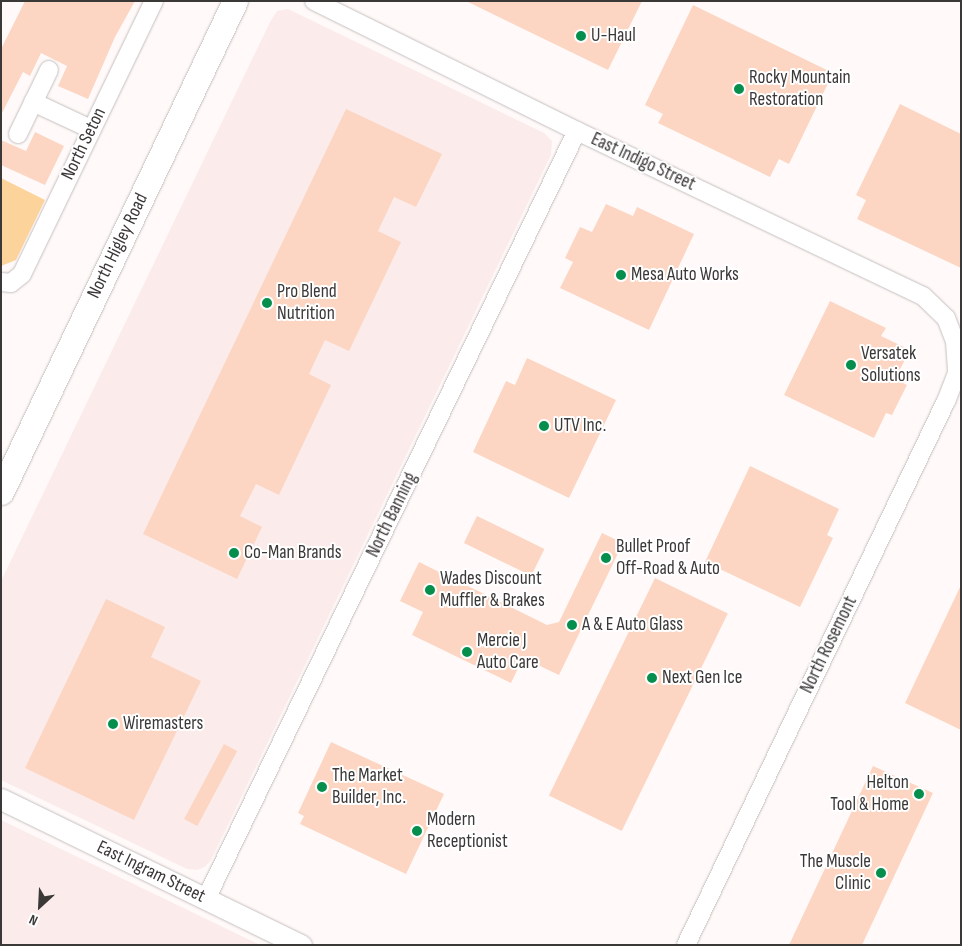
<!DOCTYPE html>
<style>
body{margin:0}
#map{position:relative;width:962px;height:946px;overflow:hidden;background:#fffaf9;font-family:"Sofia Sans Condensed",sans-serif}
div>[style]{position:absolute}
.built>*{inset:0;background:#fbeceb}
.green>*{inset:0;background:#fdd39c}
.building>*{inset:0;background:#fcd6c3;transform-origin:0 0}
.roads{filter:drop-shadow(0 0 1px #c5bfbf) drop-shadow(0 0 1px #c5bfbf)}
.minor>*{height:18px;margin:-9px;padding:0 9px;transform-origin:9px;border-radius:9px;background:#fff}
.tertiary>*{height:21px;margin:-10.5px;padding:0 10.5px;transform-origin:10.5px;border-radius:10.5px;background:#fff}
.secondary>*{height:25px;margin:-12.5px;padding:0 12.5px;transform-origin:12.5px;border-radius:12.5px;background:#fff}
.dots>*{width:14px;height:14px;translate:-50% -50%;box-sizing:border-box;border:2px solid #fff;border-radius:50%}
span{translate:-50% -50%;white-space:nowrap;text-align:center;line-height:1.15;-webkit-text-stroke:4px #fff;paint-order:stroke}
.poi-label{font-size:19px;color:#3b3938}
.left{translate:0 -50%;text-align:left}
.right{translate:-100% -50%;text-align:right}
.street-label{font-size:19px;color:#3b3938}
.frame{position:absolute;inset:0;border:2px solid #3b3938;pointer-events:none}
.north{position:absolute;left:15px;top:881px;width:50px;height:50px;-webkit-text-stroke:4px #fff;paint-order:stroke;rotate:205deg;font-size:14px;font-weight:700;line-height:20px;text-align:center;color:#3b3938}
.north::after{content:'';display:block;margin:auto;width:18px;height:22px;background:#3b3938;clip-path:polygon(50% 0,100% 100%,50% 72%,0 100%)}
</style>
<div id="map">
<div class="built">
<i style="clip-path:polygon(288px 9px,544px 133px,552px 141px,551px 155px,211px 860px,205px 867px,197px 870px,187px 869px,1px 780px,1px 581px,270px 22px,277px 11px)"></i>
<i style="clip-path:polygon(1px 820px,260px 945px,1px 945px)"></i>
</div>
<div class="green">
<i style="clip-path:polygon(1px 178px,45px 200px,16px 260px,1px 266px)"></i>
</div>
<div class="building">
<i style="clip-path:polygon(25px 1px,135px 1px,115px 37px,88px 99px,58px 86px,67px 66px,41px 53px,30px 76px,23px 72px,1px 115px,1px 49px)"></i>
<i style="clip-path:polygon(466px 1px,642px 1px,608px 70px)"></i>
<i style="clip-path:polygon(693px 5px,833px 73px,789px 164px,779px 159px,770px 177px,658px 123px,663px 114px,645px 105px)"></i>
<i style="clip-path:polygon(900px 104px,961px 134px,961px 268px,857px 219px,866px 200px,856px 195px)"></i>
<i style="clip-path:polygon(346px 109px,442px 154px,416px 207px,394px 197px,378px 231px,401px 242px,349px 351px,325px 340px,309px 374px,331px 385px,279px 495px,256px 484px,240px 516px,262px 527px,237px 579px,143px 534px)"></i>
<i style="clip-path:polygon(35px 132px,64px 146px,45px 185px,1px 165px,1px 140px,26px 151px)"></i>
<i style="clip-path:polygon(606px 204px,633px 216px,637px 207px,694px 234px,649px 330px,560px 288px,573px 262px,565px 258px,580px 227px,592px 232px)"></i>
<i style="clip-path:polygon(830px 301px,886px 328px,881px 336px,910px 350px,895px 379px,907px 385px,892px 415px,886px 413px,874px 438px,784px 395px)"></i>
<i style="clip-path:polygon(527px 358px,616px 400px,569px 498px,473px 452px,506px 381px,515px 385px)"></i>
<i style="clip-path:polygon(750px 466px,839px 509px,827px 535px,833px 538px,800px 607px,705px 562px)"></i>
<i style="left:477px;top:516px;width:75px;height:30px;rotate:26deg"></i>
<i style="clip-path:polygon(602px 533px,623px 543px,559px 675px,523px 658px,511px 683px,412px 635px,423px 612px,400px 601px,419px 562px,547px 625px,559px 622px)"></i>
<i style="left:655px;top:578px;width:81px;height:242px;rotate:26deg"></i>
<i style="clip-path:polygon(961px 585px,961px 730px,905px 703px)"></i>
<i style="clip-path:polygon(106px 599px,165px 627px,151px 657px,201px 681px,134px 820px,25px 768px)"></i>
<i style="clip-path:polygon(331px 742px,444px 794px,406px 874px,300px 824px,304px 816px,298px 813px)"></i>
<i style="left:224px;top:744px;width:15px;height:85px;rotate:28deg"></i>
<i style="clip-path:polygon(873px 766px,933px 793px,862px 945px,789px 945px)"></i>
</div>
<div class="roads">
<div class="minor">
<i style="left:314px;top:1px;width:293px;rotate:26.3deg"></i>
<i style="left:577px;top:131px;width:383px;rotate:25.5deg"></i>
<i style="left:923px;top:296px;width:32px;rotate:44deg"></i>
<i style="left:946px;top:318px;width:25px;rotate:69deg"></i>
<i style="left:955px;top:341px;width:32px;rotate:86deg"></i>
<i style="left:957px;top:373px;width:30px;rotate:111deg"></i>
<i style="left:946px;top:401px;width:603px;rotate:115.55deg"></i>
<i style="left:33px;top:102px;width:64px;rotate:25deg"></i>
<i style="left:18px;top:134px;width:71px;rotate:-64.2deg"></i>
<i style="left:1px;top:282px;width:10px;rotate:6deg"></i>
<i style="left:11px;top:283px;width:14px;rotate:-39deg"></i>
<i style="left:22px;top:274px;width:303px;rotate:-64.2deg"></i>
<i style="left:206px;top:899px;width:853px;rotate:-64.22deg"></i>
</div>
<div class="tertiary">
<i style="left:1px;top:799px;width:334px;rotate:26deg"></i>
</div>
<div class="secondary">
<i style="left:1px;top:492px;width:544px;rotate:-64.52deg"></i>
</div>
</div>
<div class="dots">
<i style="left:581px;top:36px;background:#058e4c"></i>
<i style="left:739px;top:89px;background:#058e4c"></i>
<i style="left:621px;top:275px;background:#058e4c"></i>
<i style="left:267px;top:303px;background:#058e4c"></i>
<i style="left:851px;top:365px;background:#058e4c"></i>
<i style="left:544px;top:426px;background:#058e4c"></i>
<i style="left:234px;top:553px;background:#058e4c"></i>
<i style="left:606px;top:558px;background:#058e4c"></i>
<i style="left:430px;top:590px;background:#058e4c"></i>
<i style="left:572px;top:625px;background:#058e4c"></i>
<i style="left:467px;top:652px;background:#058e4c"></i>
<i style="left:652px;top:678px;background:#058e4c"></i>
<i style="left:113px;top:724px;background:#058e4c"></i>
<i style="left:322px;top:787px;background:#058e4c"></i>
<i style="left:919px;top:794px;background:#058e4c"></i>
<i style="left:417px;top:831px;background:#058e4c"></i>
<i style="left:881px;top:873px;background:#058e4c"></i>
</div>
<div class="poi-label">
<span class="left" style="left:591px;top:36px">U-Haul</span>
<span class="left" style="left:749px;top:89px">Rocky Mountain<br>Restoration</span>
<span class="left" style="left:631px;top:275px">Mesa Auto Works</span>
<span class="left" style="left:277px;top:303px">Pro Blend<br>Nutrition</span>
<span class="left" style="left:861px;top:365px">Versatek<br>Solutions</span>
<span class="left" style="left:554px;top:426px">UTV Inc.</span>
<span class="left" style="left:616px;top:558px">Bullet Proof<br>Off-Road &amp; Auto</span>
<span class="left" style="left:244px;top:553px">Co-Man Brands</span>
<span class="left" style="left:440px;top:590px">Wades Discount<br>Muffler &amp; Brakes</span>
<span class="left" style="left:582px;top:625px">A &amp; E Auto Glass</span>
<span class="left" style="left:477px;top:652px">Mercie J<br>Auto Care</span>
<span class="left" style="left:662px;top:678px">Next Gen Ice</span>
<span class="left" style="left:123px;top:724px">Wiremasters</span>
<span class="left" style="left:332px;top:787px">The Market<br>Builder, Inc.</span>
<span class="right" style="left:909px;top:794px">Helton<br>Tool &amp; Home</span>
<span class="left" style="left:427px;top:831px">Modern<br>Receptionist</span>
<span class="right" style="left:871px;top:873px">The Muscle<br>Clinic</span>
</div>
<div class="street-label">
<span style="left:84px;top:144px;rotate:-64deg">North Seton</span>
<span style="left:643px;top:162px;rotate:25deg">East Indigo Street</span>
<span style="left:118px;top:246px;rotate:-64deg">North Higley Road</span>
<span style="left:392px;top:515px;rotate:-64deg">North Banning</span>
<span style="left:829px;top:645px;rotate:-64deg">North Rosemont</span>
<span style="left:151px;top:872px;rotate:26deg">East Ingram Street</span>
</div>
<div class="frame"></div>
<div class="north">N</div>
</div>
